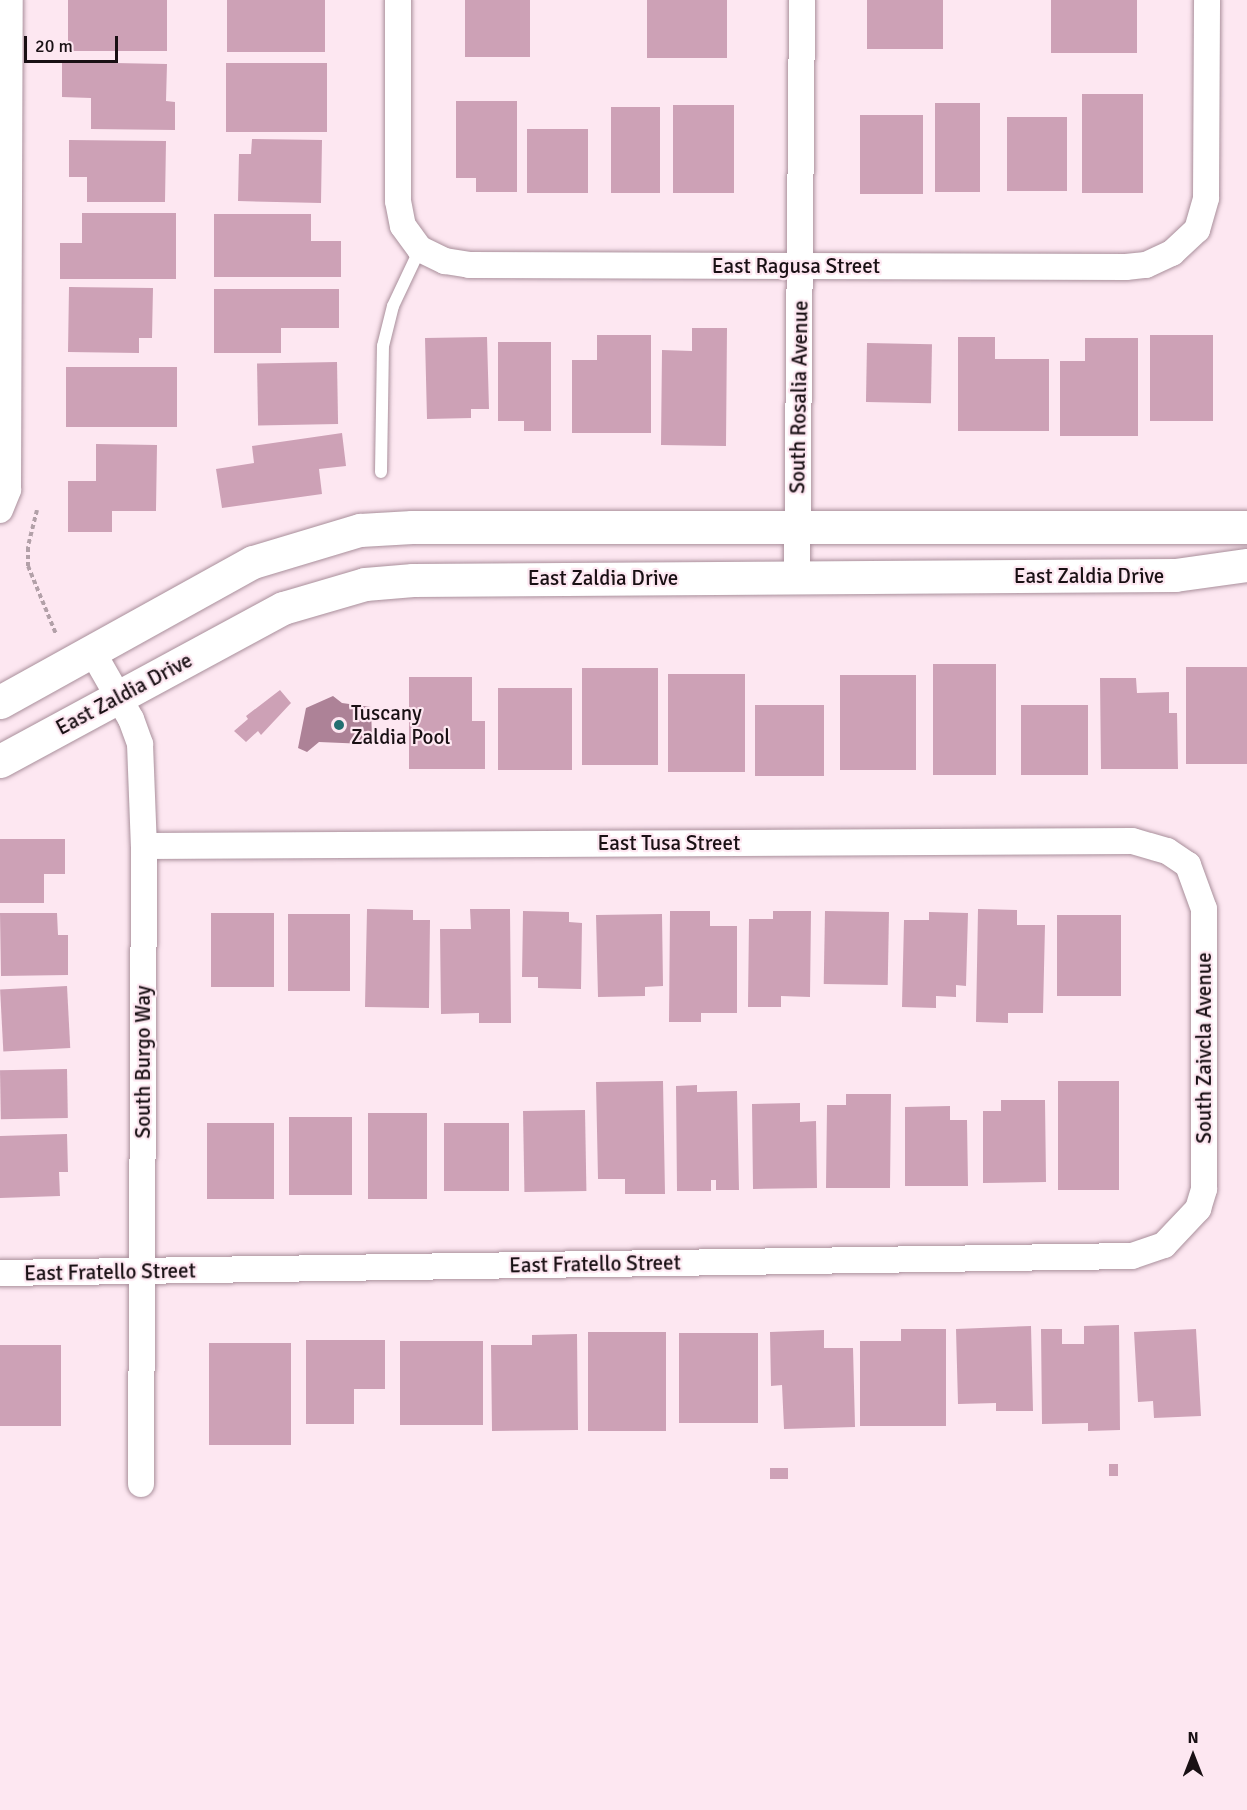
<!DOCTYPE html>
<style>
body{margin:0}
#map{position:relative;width:1247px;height:1810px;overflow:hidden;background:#fde7f1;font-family:Signika,sans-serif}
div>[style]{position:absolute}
.water>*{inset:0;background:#ad8297}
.building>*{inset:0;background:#cda1b6;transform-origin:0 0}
.path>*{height:4px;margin-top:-2px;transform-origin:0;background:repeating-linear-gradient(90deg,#b2a0a8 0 4.5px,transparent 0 7.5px)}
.roads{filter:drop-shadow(0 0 2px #a98f9b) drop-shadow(0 0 2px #a98f9b)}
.lane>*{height:12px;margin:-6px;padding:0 6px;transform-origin:6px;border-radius:6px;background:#fff}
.street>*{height:26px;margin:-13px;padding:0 13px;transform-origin:13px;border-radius:13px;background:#fff}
.secondary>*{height:33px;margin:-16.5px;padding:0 16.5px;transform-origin:16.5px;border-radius:16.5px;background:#fff}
.dots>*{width:16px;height:16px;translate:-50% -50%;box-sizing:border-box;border:3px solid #fde7f1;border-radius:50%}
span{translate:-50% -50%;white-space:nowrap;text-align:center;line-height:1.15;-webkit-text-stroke:4.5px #fde7f1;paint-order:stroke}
.street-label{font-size:21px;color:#191014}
.poi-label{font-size:21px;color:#191014}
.left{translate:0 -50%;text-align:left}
.north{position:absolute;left:1163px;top:1726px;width:60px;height:60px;-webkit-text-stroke:4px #fde7f1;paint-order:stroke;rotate:0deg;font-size:16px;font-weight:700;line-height:24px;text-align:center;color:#191014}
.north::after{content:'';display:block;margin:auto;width:21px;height:27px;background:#191014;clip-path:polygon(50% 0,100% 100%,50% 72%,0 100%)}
.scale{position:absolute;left:24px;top:36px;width:94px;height:27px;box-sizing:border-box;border:3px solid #191014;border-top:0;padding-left:8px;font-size:18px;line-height:21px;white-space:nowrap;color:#191014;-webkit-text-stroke:4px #fde7f1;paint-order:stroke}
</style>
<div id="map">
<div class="water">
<i style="clip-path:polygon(333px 696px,342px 703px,371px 707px,372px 739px,366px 744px,319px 742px,307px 752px,298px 748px,306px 708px)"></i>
</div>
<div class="building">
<i style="left:68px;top:0;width:99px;height:51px"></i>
<i style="left:227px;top:0;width:98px;height:52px"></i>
<i style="left:465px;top:0;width:65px;height:57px"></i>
<i style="left:647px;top:0;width:80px;height:58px"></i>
<i style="left:867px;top:0;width:76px;height:49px"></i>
<i style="left:1051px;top:0;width:86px;height:53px"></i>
<i style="clip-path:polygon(62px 62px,167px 64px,166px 101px,175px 102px,175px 130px,91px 129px,91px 98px,62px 97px)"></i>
<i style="left:226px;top:63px;width:101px;height:69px"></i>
<i style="left:1082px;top:94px;width:61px;height:99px"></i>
<i style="clip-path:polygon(456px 101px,517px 101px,517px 192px,476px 192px,476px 178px,456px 178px)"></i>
<i style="left:935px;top:103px;width:45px;height:89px"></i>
<i style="left:673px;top:105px;width:61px;height:88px"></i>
<i style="left:611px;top:107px;width:49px;height:86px"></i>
<i style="left:860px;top:115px;width:63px;height:79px"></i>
<i style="left:1007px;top:117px;width:60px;height:74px"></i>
<i style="left:527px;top:129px;width:61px;height:64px"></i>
<i style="clip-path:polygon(252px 139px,322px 140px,321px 203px,238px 201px,239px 154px,251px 154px)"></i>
<i style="clip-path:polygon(69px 140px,166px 141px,165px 202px,87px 202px,87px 177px,69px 177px)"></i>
<i style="clip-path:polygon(82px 213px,176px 213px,176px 279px,60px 279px,60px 243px,82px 243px)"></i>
<i style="clip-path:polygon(214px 214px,311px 214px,311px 241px,341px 241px,341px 277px,214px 277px)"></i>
<i style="clip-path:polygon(69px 287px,153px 288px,152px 338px,139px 338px,139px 353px,68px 352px)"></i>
<i style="clip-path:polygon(214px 289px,339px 289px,339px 328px,281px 328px,281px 353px,214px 353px)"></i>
<i style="clip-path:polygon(692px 328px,727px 328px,726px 446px,661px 445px,662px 350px,692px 351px)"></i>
<i style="clip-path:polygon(597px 335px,651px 335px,651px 433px,572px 433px,572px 360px,597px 360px)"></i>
<i style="left:1150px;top:335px;width:63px;height:86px"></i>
<i style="clip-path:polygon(487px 337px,489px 409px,471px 409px,471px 418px,427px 419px,425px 338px)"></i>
<i style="clip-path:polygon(958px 337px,995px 337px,995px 359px,1049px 359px,1049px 431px,958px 431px)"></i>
<i style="clip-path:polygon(1085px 338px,1138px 338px,1138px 436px,1060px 436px,1060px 361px,1085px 361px)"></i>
<i style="clip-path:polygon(498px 342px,551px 342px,551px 431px,524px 431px,524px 421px,498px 421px)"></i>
<i style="left:867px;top:343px;width:65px;height:59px;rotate:1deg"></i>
<i style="left:337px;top:362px;width:62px;height:80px;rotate:89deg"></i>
<i style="left:66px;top:367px;width:111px;height:60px"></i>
<i style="clip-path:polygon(342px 433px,346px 466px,319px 469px,322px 494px,222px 508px,216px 469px,254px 463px,252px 446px)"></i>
<i style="clip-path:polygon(96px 444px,157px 445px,156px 511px,112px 511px,112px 532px,68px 532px,68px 481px,96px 481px)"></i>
<i style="left:933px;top:664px;width:63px;height:111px"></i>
<i style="left:1186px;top:667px;width:61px;height:97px"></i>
<i style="left:582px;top:668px;width:76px;height:97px"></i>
<i style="left:668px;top:674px;width:77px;height:98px"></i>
<i style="left:840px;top:675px;width:76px;height:95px"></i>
<i style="clip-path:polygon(409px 677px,472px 677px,472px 721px,485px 721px,485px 769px,409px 769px)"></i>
<i style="clip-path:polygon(1100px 678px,1136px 678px,1137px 693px,1169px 692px,1169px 713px,1177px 713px,1178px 769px,1101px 769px)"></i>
<i style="left:498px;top:688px;width:74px;height:82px"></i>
<i style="clip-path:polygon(280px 690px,291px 703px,261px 735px,258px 731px,246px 742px,234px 731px,248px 719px,246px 716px)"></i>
<i style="left:755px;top:705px;width:69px;height:71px"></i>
<i style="left:1021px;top:705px;width:67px;height:70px"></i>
<i style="clip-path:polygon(0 839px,65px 839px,65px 874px,44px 874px,44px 903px,0 903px)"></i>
<i style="clip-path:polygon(367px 909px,413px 910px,413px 920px,430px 920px,429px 1008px,365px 1007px)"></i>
<i style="clip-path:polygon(470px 909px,510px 909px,511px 1023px,479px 1023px,479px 1013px,441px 1014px,440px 929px,471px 929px)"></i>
<i style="clip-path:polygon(978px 909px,1017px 910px,1017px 925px,1045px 925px,1043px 1013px,1008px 1013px,1008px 1023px,976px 1022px)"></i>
<i style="clip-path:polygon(523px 911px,569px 912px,569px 922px,582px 923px,581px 989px,538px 988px,538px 977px,522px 977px)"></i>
<i style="clip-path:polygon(670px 911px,710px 911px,710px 926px,737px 926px,737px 1013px,701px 1013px,701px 1022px,669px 1022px)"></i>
<i style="clip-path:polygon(773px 911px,811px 911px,810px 997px,781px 996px,781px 1007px,748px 1007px,749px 919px,773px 919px)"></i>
<i style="left:825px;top:911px;width:64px;height:73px;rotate:1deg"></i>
<i style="clip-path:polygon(929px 912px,968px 913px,966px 986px,956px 985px,956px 997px,936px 996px,936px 1008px,902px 1007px,904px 920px,929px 920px)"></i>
<i style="clip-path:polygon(0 913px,57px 913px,58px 935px,68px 935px,68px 975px,1px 976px)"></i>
<i style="left:211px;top:913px;width:63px;height:74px"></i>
<i style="left:288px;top:914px;width:62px;height:77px"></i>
<i style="clip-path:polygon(662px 914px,663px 986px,645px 987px,645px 996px,598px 997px,596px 915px)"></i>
<i style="left:1057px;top:915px;width:64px;height:81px"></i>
<i style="left:67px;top:986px;width:62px;height:67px;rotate:87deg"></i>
<i style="left:67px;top:1069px;width:49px;height:67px;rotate:89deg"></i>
<i style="clip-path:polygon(663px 1081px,665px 1194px,625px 1194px,625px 1179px,598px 1179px,596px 1082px)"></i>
<i style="left:1058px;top:1081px;width:61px;height:109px"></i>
<i style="clip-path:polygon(697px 1085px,697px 1092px,737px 1091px,739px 1190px,716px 1190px,716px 1180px,711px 1180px,711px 1191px,677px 1191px,676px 1086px)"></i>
<i style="clip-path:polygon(846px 1094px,891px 1094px,890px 1188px,826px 1188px,827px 1105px,846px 1105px)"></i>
<i style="clip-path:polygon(1001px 1100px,1045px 1100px,1046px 1182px,983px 1183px,983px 1111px,1001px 1111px)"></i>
<i style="clip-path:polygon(800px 1103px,800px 1122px,816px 1121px,817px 1188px,753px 1189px,752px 1104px)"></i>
<i style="clip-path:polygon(950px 1106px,950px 1120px,967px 1120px,968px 1186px,905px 1186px,905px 1107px)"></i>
<i style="left:585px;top:1110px;width:81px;height:62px;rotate:89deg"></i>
<i style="left:368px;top:1113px;width:59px;height:86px"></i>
<i style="left:352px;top:1117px;width:78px;height:63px;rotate:90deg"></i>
<i style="left:207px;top:1123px;width:67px;height:76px"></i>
<i style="left:444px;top:1123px;width:65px;height:68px"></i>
<i style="clip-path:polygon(67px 1134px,68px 1172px,59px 1172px,60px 1196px,0 1198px,0 1136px)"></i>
<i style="clip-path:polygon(1119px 1325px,1120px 1430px,1088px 1431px,1088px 1423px,1042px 1424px,1041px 1329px,1062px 1329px,1062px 1344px,1084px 1344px,1084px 1326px)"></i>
<i style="clip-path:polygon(1031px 1326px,1033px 1411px,996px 1411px,996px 1403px,958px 1404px,956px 1329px)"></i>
<i style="clip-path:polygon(901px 1329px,946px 1329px,946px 1426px,860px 1426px,860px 1341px,901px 1341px)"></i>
<i style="clip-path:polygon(1196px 1329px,1201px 1416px,1154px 1418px,1153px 1401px,1138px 1402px,1134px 1332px)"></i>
<i style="clip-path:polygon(824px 1330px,824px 1348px,853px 1348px,855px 1427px,784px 1429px,782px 1385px,771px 1386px,770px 1332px)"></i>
<i style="left:588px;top:1332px;width:78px;height:99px"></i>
<i style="left:679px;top:1333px;width:79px;height:90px"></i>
<i style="clip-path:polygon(577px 1334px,578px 1430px,492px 1431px,491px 1345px,532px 1345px,532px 1335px)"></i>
<i style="clip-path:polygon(306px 1340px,385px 1340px,385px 1389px,354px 1389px,354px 1424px,306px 1424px)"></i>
<i style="left:400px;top:1341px;width:83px;height:84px"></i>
<i style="left:209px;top:1343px;width:82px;height:102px"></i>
<i style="left:0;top:1345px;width:61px;height:81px"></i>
<i style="left:1109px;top:1464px;width:9px;height:12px"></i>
<i style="left:770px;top:1468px;width:18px;height:11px"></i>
</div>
<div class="path">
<i style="left:37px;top:510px;width:38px;rotate:104deg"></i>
<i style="left:28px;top:547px;width:19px;rotate:90deg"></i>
<i style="left:28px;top:566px;width:74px;rotate:67.6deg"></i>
</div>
<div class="roads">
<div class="lane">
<i style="left:381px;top:472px;width:126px;rotate:-89.1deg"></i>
<i style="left:383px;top:346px;width:41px;rotate:-76deg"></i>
<i style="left:393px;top:306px;width:63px;rotate:-64.7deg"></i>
</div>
<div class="street">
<i style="left:398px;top:0;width:201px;rotate:90deg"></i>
<i style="left:398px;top:201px;width:25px;rotate:79deg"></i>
<i style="left:403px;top:226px;width:29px;rotate:54deg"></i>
<i style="left:420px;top:249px;width:28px;rotate:26deg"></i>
<i style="left:445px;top:261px;width:24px;rotate:9deg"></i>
<i style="left:469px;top:265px;width:657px;rotate:0.17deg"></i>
<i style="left:1126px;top:267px;width:20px;rotate:-6deg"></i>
<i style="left:1146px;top:265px;width:29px;rotate:-25deg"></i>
<i style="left:1172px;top:253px;width:34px;rotate:-43deg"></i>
<i style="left:1197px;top:230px;width:33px;rotate:-74deg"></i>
<i style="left:1206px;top:198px;width:198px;rotate:-89.7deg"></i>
<i style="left:0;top:510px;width:22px;rotate:-68deg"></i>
<i style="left:8px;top:490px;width:490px;rotate:-89.8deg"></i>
<i style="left:797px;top:577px;width:577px;rotate:-89.5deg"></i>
<i style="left:92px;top:651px;width:78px;rotate:60.2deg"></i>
<i style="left:131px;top:719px;width:27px;rotate:70deg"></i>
<i style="left:140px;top:744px;width:102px;rotate:87.8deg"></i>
<i style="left:144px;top:846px;width:638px;rotate:90.27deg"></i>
<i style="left:0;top:1273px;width:1132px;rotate:-0.86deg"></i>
<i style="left:1132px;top:1256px;width:34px;rotate:-19deg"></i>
<i style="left:1164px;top:1245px;width:50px;rotate:-46.6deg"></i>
<i style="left:1198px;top:1209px;width:21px;rotate:-73deg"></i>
<i style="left:1204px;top:1189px;width:280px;rotate:-90deg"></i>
<i style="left:1204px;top:909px;width:47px;rotate:-110deg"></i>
<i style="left:1188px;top:865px;width:25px;rotate:-146deg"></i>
<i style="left:1167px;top:851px;width:36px;rotate:-164deg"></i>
<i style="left:1132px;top:841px;width:988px;rotate:179.71deg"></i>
</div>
<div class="secondary">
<i style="left:0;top:702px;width:289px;rotate:-29deg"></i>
<i style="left:253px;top:562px;width:112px;rotate:-16.7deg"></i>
<i style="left:360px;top:530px;width:52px;rotate:-3.3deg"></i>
<i style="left:412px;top:527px;width:835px"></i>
<i style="left:0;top:761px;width:322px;rotate:-28.4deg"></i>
<i style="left:283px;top:608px;width:85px;rotate:-16.3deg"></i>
<i style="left:365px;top:584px;width:48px;rotate:-4.8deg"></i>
<i style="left:413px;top:580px;width:762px;rotate:-0.38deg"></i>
<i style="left:1175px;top:575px;width:73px;rotate:-7.9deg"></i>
</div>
</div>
<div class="dots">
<i style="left:339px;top:725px;background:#236f71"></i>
</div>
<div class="street-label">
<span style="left:796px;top:266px">East Ragusa Street</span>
<span style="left:799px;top:397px;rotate:-89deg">South Rosalia Avenue</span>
<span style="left:1089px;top:576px">East Zaldia Drive</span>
<span style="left:603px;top:578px">East Zaldia Drive</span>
<span style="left:124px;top:694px;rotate:-28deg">East Zaldia Drive</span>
<span style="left:669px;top:843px">East Tusa Street</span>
<span style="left:1204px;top:1048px;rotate:-90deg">South Zaivcla Avenue</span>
<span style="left:143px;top:1062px;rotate:-90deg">South Burgo Way</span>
<span style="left:595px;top:1264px;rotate:-1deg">East Fratello Street</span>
<span style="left:110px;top:1272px;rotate:-1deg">East Fratello Street</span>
</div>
<div class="poi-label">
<span class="left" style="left:351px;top:725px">Tuscany<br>Zaldia Pool</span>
</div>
<div class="north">N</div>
<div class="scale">20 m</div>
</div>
